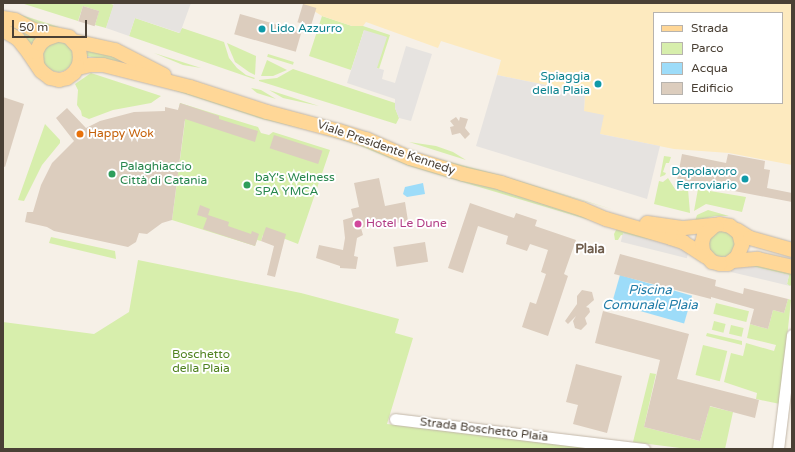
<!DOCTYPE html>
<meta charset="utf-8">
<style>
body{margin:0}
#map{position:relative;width:795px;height:452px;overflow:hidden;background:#f6f0e7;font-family:"Varela Round",sans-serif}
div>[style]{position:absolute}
.green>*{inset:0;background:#d7eeac;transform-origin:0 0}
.round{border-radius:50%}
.sand>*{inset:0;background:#fdeabf}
.parking>*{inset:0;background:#e6e3e0;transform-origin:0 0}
.water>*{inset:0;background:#9ddcf9;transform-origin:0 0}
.building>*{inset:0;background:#dccdbe;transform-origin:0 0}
.roads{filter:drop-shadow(0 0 1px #c2b7a9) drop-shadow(0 0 1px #c2b7a9)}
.minor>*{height:11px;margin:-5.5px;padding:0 5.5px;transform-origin:5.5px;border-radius:5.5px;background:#fff}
.major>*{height:14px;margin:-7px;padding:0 7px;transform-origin:7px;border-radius:7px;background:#ffd797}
.dots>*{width:11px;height:11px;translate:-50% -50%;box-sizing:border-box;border:2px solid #fff;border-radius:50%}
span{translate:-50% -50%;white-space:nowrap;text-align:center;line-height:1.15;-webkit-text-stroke:4px #fff;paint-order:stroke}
.culture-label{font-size:12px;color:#0d838f}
.left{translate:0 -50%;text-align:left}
.right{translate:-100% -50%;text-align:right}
.food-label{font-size:12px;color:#c56008}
.street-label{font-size:12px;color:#4a4035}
.leisure-label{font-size:12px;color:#27864d}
.hotel-label{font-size:12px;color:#b23c85}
.park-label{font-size:12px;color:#508321}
.neighbourhood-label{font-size:13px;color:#6e5c4b;font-weight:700}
.water-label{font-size:13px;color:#1f7ca8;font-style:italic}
.frame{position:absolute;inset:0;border:4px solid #4a4035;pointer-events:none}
.legend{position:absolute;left:653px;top:12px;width:130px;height:92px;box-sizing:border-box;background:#fff;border:1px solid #b7b3ae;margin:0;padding:5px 7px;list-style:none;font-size:12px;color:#4a4035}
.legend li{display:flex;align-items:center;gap:8px;height:20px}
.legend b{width:20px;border:1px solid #b7b3ae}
.scale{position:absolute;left:12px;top:20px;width:75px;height:18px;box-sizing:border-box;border:2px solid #4a4035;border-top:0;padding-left:5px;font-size:12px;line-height:14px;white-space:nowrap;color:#4a4035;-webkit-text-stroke:3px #fff;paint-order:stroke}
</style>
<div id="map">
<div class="green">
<i style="clip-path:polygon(21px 3px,108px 3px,114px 5px,106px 28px,95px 25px,99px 11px,83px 6px,78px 21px)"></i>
<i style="clip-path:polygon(12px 12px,59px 27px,39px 27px)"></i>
<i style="clip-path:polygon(322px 16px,352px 26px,363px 26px,390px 35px,379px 69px,377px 68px,364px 30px,351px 70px,309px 56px)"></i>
<i style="clip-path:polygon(135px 18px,179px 33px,182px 28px,224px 42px,229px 58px,237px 68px,246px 75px,255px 78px,254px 79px,129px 36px)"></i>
<i style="clip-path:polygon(3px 25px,15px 26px,35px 36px,36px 39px,33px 43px,30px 44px)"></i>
<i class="round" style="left:43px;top:42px;width:30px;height:30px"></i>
<i style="clip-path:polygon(227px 43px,256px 56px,255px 75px,249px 72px,235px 62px)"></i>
<i style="clip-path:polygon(89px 50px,112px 55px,126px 63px,124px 64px,87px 56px,87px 52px)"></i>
<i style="clip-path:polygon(154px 53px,201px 68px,183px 65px)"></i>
<i style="left:268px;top:54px;width:27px;height:3px;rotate:17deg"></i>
<i style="clip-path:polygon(267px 60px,287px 70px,273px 76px,261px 76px)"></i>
<i style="clip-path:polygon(293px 69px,395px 103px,395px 108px,399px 118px,396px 124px,259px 81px,259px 80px,277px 78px)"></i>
<i style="clip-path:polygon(91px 73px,161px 96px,151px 103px,113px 110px,89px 119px,82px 116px,81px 111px,77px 105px,78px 90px,75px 84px)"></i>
<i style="clip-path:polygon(149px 82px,317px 131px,593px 220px,586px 219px,409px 166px,358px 145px,317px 132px,262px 119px)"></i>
<i style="clip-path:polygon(251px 88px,261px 90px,276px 99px,257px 93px)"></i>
<i style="clip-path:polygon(269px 90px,319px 106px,283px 98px)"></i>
<i style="clip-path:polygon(180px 103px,258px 127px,261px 133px,269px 135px,273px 132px,330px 150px,298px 244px,275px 235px,263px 235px,261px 241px,257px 240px,255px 246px,172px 220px,185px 121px,177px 116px)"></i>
<i style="clip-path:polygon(45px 124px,60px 140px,60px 143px,42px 165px,24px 201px,18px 200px)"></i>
<i style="clip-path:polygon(345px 125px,423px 155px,500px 175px,615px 210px,499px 176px,439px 162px,345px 127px)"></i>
<i style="clip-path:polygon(409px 142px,436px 146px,453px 152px,466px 160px)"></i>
<i style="clip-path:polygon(664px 156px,671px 157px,669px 163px,666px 163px,663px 172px,666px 173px,665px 175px,660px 177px)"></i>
<i style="clip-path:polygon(668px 178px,675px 189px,681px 191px,688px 189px,690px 213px,654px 204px,659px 181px,663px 182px)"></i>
<i style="clip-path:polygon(698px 189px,746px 197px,742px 212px,706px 204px,694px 211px)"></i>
<i style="clip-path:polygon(708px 210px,729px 216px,715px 216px,695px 221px,697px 215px)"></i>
<i style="clip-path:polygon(620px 228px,683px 245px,621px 235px,618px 240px,615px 240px,614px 234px,616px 230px)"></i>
<i class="round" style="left:709px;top:231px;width:26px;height:26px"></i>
<i style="clip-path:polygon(51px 237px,115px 251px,116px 259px,49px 243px)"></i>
<i style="clip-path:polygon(138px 260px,301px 293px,399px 319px,395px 333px,413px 338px,387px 424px,597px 449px,3px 449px,3px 322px,94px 334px,129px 312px)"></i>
<i style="clip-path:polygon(751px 263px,789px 272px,792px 274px,792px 284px,790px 286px,787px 284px,789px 275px,750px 266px)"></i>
<i style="clip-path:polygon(788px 299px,791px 300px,780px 404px,756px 399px,757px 393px,724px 382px,731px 353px,743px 356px,746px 343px,774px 351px,776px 345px,747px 338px,750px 324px,768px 329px,773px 310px,784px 313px)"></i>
<i style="left:716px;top:303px;width:34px;height:11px;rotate:14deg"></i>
<i style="left:714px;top:321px;width:12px;height:9px;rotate:14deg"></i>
<i style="left:731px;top:325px;width:13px;height:9px;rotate:13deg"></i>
<i style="clip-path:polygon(707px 333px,742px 341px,742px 345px,706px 336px)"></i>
<i style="left:703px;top:345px;width:25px;height:31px;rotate:14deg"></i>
<i style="clip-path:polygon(650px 373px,656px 374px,644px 427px,700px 441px,708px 413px,682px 406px,708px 406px,733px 412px,725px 449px,688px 449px,633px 442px)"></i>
</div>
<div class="sand">
<i style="clip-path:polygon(evenodd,301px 3px,792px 3px,792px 165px,729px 153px,674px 149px,600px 134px,584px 111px,585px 93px,497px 75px,501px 60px,441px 41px,438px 48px,366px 22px,363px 26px,352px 26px,322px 16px,301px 3px,654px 13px,782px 13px,782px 103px,654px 103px,654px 13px)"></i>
</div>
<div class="parking">
<i style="clip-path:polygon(114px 3px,191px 3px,180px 33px,135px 18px,129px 36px,106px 28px)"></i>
<i style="clip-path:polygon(364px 30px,387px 37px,377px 68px,384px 70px,382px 79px,395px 83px,406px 46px,432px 54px,411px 121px,399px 118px,395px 108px,395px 99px,347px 83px)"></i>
<i style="clip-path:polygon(497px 75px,585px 93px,584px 111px,604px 115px,600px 134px,660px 146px,647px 199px,476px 146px)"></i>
<i style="left:623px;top:233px;width:68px;height:9px;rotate:14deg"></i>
<i style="clip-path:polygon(747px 265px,789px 275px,787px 284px,790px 286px,731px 272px,732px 269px)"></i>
</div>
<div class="water">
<i style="clip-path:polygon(423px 183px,425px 194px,407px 197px,403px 194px,405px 187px)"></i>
<i style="left:620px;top:275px;width:75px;height:29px;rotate:16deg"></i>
</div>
<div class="building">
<i style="left:303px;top:4px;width:14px;height:19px;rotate:17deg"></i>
<i style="left:83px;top:6px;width:17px;height:16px;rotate:17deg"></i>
<i style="left:240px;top:14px;width:64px;height:21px;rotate:16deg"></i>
<i style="clip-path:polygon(3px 97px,24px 104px,5px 167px,3px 166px)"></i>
<i style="clip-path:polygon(180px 103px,219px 116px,219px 119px,258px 131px,255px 142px,185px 119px,172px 220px,162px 223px,147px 234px,139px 233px,136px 242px,128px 247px,54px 231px,47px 227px,25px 222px,27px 212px,33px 212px,41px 185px,52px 163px,74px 141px,56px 118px,67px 108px,86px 128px,100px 121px,134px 112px,165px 111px,165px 107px,178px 110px)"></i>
<i style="clip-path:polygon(456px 117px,459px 121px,460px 117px,468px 119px,465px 128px,470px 134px,465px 139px,460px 133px,452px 135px,450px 127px,454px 126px,450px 121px)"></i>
<i style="left:274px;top:135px;width:51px;height:14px;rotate:18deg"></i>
<i style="clip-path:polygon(682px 154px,726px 163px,728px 154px,765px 161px,764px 169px,770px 170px,767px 188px,792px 193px,792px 202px,677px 180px)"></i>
<i style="clip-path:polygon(379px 178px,385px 206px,405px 202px,408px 221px,391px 224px,391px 220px,373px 223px,373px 225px,361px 228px,363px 235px,357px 238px,354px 256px,358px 257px,356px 269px,340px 268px,340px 266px,316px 258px,319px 245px,343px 250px,345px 238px,343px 220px,353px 217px,351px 209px,359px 207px,354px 183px)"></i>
<i style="clip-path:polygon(470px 203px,514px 218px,516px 213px,537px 220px,535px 226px,576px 240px,564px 274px,568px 276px,548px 336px,522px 327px,530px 302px,536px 304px,546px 274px,541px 272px,548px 250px,530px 244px,527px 251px,506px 244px,508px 236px,478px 226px,463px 273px,448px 268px)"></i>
<i style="clip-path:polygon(200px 205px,210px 209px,208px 215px,229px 222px,228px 226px,251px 234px,252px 231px,259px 234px,255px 246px,203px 229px,207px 218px,197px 215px)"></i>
<i style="clip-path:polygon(266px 227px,286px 234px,275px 277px,267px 275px,274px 246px,261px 241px)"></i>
<i style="left:425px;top:242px;width:20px;height:32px;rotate:81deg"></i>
<i style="clip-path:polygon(620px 254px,716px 280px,715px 286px,743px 294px,744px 288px,788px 299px,784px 313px,773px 310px,768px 329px,750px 324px,754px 309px,711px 297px,711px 299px,614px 274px)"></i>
<i style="clip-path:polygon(582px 290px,592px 292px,594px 300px,586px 307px,589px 308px,590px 312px,585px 318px,587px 324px,581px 330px,575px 328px,573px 321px,576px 316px,568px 324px,565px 321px,577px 304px,577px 296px)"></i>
<i style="clip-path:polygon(603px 311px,689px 334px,677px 379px,759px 400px,755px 418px,710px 406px,700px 441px,644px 427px,660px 360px,595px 343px)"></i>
<i style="clip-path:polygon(576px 364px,622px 376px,607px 433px,573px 424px,578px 405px,566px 402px)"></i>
</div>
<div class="roads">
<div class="minor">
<i style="left:395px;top:419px;width:251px;rotate:6.9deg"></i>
<i style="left:778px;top:449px;width:115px;rotate:-83deg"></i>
</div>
<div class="major">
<i style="left:3px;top:18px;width:12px;rotate:9deg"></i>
<i style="left:15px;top:20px;width:21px;rotate:28deg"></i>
<i style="left:34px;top:30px;width:36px;rotate:11deg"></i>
<i style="left:69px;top:37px;width:15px;rotate:48deg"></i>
<i style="left:79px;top:48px;width:9px;rotate:84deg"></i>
<i style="left:80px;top:57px;width:8px;rotate:97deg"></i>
<i style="left:79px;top:65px;width:9px;rotate:122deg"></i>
<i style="left:74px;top:73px;width:9px;rotate:144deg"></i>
<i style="left:67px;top:78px;width:8px;rotate:166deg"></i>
<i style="left:59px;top:80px;width:9px;rotate:-167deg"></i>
<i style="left:50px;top:78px;width:11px;rotate:-142deg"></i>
<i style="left:41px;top:71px;width:22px;rotate:-124deg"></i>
<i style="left:29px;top:53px;width:18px;rotate:-128deg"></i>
<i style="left:18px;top:39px;width:17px;rotate:-149deg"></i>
<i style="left:74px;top:41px;width:42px;rotate:12.4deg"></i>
<i style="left:115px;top:50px;width:55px;rotate:27deg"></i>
<i style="left:37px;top:64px;width:12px;rotate:-95deg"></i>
<i style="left:36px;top:52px;width:9px;rotate:-63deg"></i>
<i style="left:40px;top:44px;width:8px;rotate:-40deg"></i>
<i style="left:46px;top:39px;width:12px;rotate:-20deg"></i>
<i style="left:78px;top:68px;width:12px;rotate:-14deg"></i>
<i style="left:90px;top:65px;width:13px"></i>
<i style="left:103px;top:65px;width:90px;rotate:14.2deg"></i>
<i style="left:190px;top:87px;width:81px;rotate:18deg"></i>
<i style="left:267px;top:112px;width:74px;rotate:14.8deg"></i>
<i style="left:339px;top:131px;width:28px;rotate:17deg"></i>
<i style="left:366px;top:139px;width:48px;rotate:23.4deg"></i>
<i style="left:410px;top:158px;width:55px;rotate:16.8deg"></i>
<i style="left:463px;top:174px;width:39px;rotate:13deg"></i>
<i style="left:501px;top:183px;width:85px;rotate:17.8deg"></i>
<i style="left:582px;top:209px;width:26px;rotate:23deg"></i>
<i style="left:606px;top:219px;width:68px;rotate:16.3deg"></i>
<i style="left:671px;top:238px;width:13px;rotate:18deg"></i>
<i style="left:683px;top:242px;width:27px;rotate:33deg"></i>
<i style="left:647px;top:223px;width:37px;rotate:8deg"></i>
<i style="left:684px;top:228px;width:36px;rotate:-6deg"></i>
<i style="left:720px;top:224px;width:10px;rotate:11deg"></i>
<i style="left:730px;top:226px;width:11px;rotate:38deg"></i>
<i style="left:739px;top:233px;width:12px;rotate:76deg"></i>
<i style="left:742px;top:245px;width:13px;rotate:113deg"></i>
<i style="left:737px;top:257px;width:11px;rotate:142deg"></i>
<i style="left:728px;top:264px;width:8px;rotate:180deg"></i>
<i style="left:720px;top:264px;width:8px;rotate:-166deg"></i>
<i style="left:712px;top:262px;width:13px;rotate:-132deg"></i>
<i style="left:703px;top:252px;width:9px;rotate:-96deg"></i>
<i style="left:702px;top:243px;width:8px;rotate:-76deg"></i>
<i style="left:704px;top:235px;width:15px;rotate:-42deg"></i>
<i style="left:737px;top:230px;width:15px;rotate:32deg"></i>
<i style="left:750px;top:238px;width:44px;rotate:15.9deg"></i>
<i style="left:733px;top:261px;width:25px;rotate:-5deg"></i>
<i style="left:758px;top:259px;width:35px;rotate:13deg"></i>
</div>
</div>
<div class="dots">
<i style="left:262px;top:29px;background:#0f9aa8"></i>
<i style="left:598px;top:84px;background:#0f9aa8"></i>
<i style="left:80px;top:134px;background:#e8710a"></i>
<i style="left:112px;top:174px;background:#2e9e5b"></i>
<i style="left:745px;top:179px;background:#0f9aa8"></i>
<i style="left:247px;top:185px;background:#2e9e5b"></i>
<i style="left:358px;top:224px;background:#d1479c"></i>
</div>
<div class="culture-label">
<span class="left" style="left:270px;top:29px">Lido Azzurro</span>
<span class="right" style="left:590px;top:84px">Spiaggia<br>della Plaia</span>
<span class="right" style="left:737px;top:179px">Dopolavoro<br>Ferroviario</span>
</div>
<div class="food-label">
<span class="left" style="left:88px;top:134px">Happy Wok</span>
</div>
<div class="street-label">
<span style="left:386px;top:148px;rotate:19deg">Viale Presidente Kennedy</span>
<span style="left:484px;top:430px;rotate:7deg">Strada Boschetto Plaia</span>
</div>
<div class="leisure-label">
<span class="left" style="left:120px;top:174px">Palaghiaccio<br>Città di Catania</span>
<span class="left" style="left:255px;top:185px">baY's Welness<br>SPA YMCA</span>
</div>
<div class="hotel-label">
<span class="left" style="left:366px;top:224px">Hotel Le Dune</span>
</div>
<div class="park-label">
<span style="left:201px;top:362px">Boschetto<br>della Plaia</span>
</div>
<div class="neighbourhood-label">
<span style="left:590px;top:249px">Plaia</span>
</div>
<div class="water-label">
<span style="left:650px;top:298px">Piscina<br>Comunale Plaia</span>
</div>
<div class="frame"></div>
<ul class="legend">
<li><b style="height:5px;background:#ffd797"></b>Strada</li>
<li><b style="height:11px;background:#d7eeac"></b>Parco</li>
<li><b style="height:11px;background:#9ddcf9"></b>Acqua</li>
<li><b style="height:11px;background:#dccdbe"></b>Edificio</li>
</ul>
<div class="scale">50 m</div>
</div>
